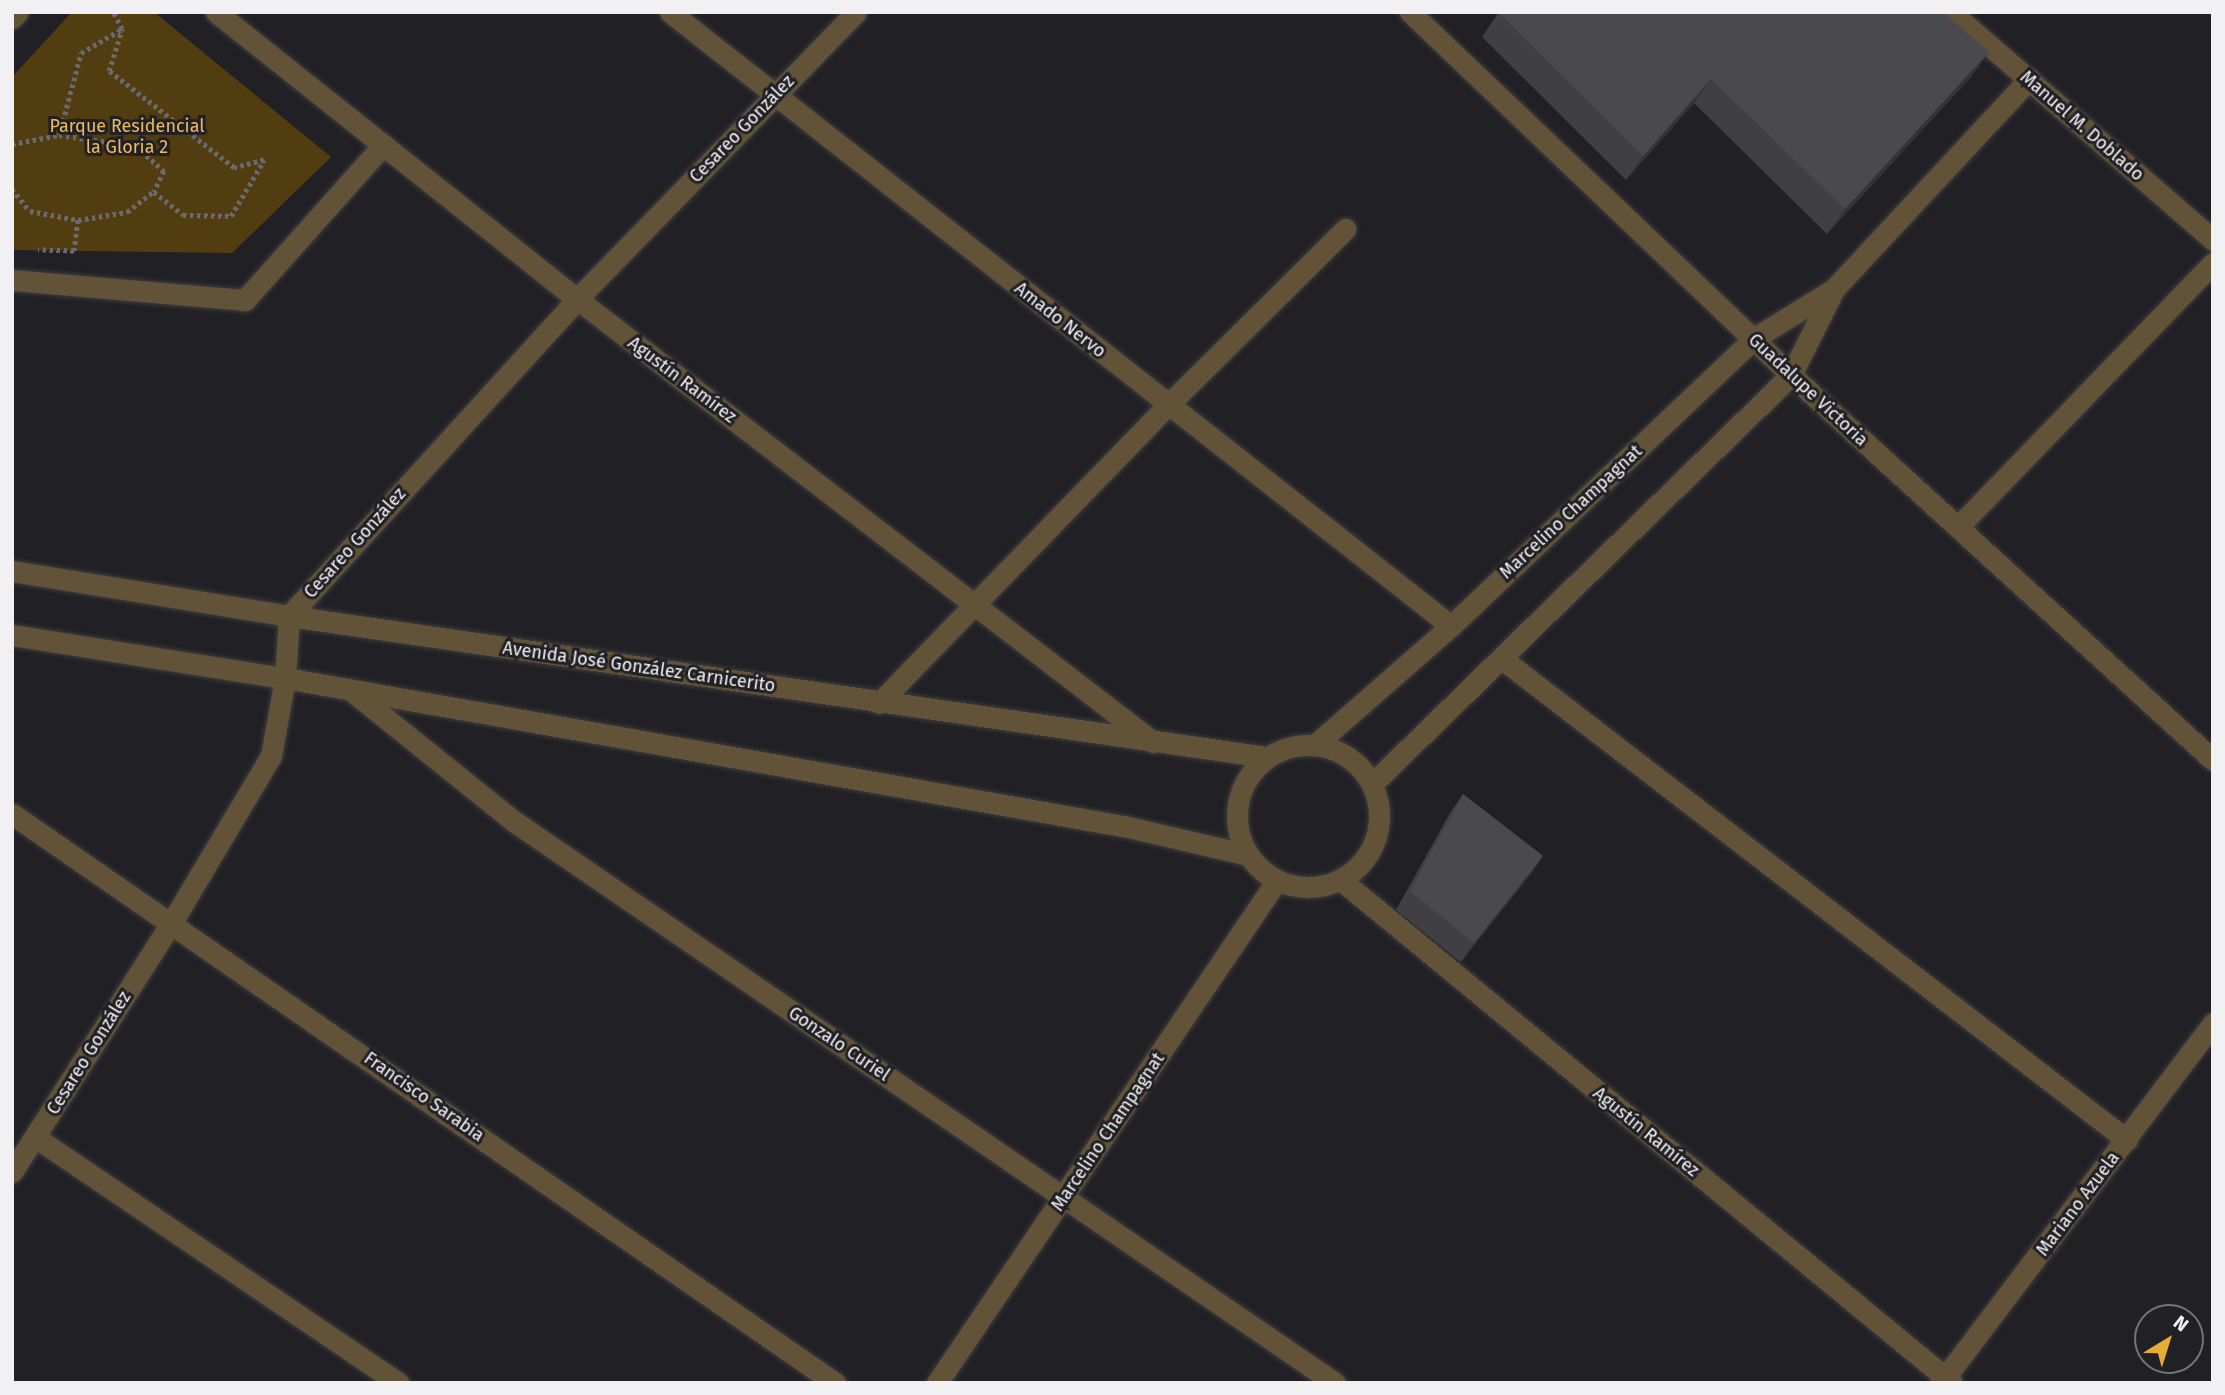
<!DOCTYPE html>
<meta charset="utf-8">
<style>
body{margin:0}
#map{position:relative;width:2225px;height:1395px;overflow:hidden;background:#212125;font-family:"Fira Sans",sans-serif}
div>[style]{position:absolute}
.green>*{inset:0;background:#523d10}
.path>*{height:4.5px;margin-top:-2.25px;transform-origin:0;background:repeating-linear-gradient(90deg,#6b6b6f 0 3.5px,transparent 0 7px)}
.roads{filter:drop-shadow(0 0 2px #3e3e42) drop-shadow(0 0 2px #3e3e42)}
.minor>*{height:21px;margin:-10.5px;padding:0 10.5px;transform-origin:10.5px;border-radius:10.5px;background:#615238}
.tertiary>*{height:21px;margin:-10.5px;padding:0 10.5px;transform-origin:10.5px;border-radius:10.5px;background:#615238}
.tertiary>.ring{margin:-10.5px;padding:0;box-sizing:content-box;background:none;border:21px solid #615238;border-radius:50%}
.wall>*{inset:0;background:#403f43}
.shaded-wall>*{inset:0;background:#343337}
.building>*{inset:0;background:#4a494e}
span{translate:-50% -50%;white-space:nowrap;text-align:center;line-height:1.15;-webkit-text-stroke:6px #212125;paint-order:stroke}
.street-label{font-size:18px;color:#f1f0f3}
.park-label{font-size:18px;color:#eebc5b}
.frame{position:absolute;inset:0;border:14px solid #f1f0f3;pointer-events:none}
.north{position:absolute;left:2134px;top:1304px;width:70px;height:70px;box-sizing:border-box;background:#212125;border:2px solid #747477;border-radius:50%;rotate:38deg;font-size:19px;font-weight:700;line-height:28px;text-align:center;color:#f1f0f3}
.north::after{content:'';display:block;margin:auto;width:24px;height:32px;background:#e5ad35;clip-path:polygon(50% 0,100% 100%,50% 72%,0 100%)}
</style>
<div id="map">
<div class="green">
<i style="clip-path:polygon(72px 12px,154px 12px,331px 157px,232px 253px,12px 250px,12px 77px)"></i>
</div>
<div class="path">
<i style="left:59px;top:135px;width:78px;rotate:8.1deg"></i>
<i style="left:136px;top:146px;width:38px;rotate:42deg"></i>
<i style="left:164px;top:171px;width:23px;rotate:115deg"></i>
<i style="left:154px;top:192px;width:37px;rotate:38deg"></i>
<i style="left:183px;top:215px;width:48px;rotate:1.2deg"></i>
<i style="left:231px;top:216px;width:65px;rotate:-59.5deg"></i>
<i style="left:264px;top:160px;width:31px;rotate:165deg"></i>
<i style="left:234px;top:168px;width:158px;rotate:-142.2deg"></i>
<i style="left:109px;top:71px;width:44px;rotate:-72.8deg"></i>
<i style="left:12px;top:144px;width:48px;rotate:-10.8deg"></i>
<i style="left:59px;top:135px;width:85px;rotate:-75deg"></i>
<i style="left:81px;top:53px;width:48px;rotate:-30.3deg"></i>
<i style="left:122px;top:29px;width:19px;rotate:-118deg"></i>
<i style="left:12px;top:189px;width:28px;rotate:51deg"></i>
<i style="left:30px;top:211px;width:49px;rotate:10.6deg"></i>
<i style="left:78px;top:220px;width:31px;rotate:97deg"></i>
<i style="left:74px;top:251px;width:36px;rotate:-178deg"></i>
<i style="left:78px;top:220px;width:50px;rotate:-9.3deg"></i>
<i style="left:127px;top:212px;width:33px;rotate:-38deg"></i>
</div>
<div class="roads">
<div class="minor">
<i style="left:216px;top:12px;width:461px;rotate:38.5deg"></i>
<i style="left:577px;top:299px;width:727px;rotate:37.56deg"></i>
<i style="left:670px;top:12px;width:993px;rotate:38.17deg"></i>
<i style="left:1410px;top:12px;width:526px;rotate:43.61deg"></i>
<i style="left:1791px;top:375px;width:571px;rotate:42.37deg"></i>
<i style="left:1951px;top:12px;width:347px;rotate:41deg"></i>
<i style="left:12px;top:18px;width:8px;rotate:-45deg"></i>
<i style="left:12px;top:280px;width:234px;rotate:4.9deg"></i>
<i style="left:245px;top:300px;width:208px;rotate:-48.3deg"></i>
<i style="left:1958px;top:527px;width:367px;rotate:-46deg"></i>
<i style="left:1501px;top:658px;width:790px;rotate:37.6deg"></i>
<i style="left:353px;top:692px;width:204px;rotate:38.8deg"></i>
<i style="left:512px;top:820px;width:997px;rotate:34.38deg"></i>
<i style="left:879px;top:703px;width:415px;rotate:-45.9deg"></i>
<i style="left:1168px;top:405px;width:250px;rotate:-44.8deg"></i>
<i style="left:1316px;top:744px;width:179px;rotate:-41.2deg"></i>
<i style="left:1451px;top:626px;width:417px;rotate:-43.5deg"></i>
<i style="left:1753px;top:339px;width:95px;rotate:-31.7deg"></i>
<i style="left:1834px;top:289px;width:287px;rotate:-47.1deg"></i>
<i style="left:1372px;top:784px;width:586px;rotate:-44.31deg"></i>
<i style="left:1791px;top:375px;width:94px;rotate:-63.4deg"></i>
<i style="left:1341px;top:880px;width:791px;rotate:39.46deg"></i>
<i style="left:35px;top:1137px;width:439px;rotate:34.1deg"></i>
<i style="left:12px;top:1172px;width:297px;rotate:-57.4deg"></i>
<i style="left:172px;top:922px;width:193px;rotate:-59.2deg"></i>
<i style="left:271px;top:756px;width:79px;rotate:-79.8deg"></i>
<i style="left:285px;top:678px;width:62px;rotate:-86.3deg"></i>
<i style="left:289px;top:616px;width:428px;rotate:-47.7deg"></i>
<i style="left:577px;top:299px;width:400px;rotate:-45.8deg"></i>
<i style="left:937px;top:1383px;width:607px;rotate:-55.94deg"></i>
<i style="left:1941px;top:1383px;width:451px;rotate:-52.9deg"></i>
</div>
<div class="tertiary">
<i style="left:12px;top:571px;width:281px;rotate:9.2deg"></i>
<i style="left:289px;top:616px;width:987px;rotate:8.21deg"></i>
<i style="left:12px;top:635px;width:276px;rotate:9deg"></i>
<i style="left:285px;top:678px;width:856px;rotate:10.02deg"></i>
<i style="left:1128px;top:827px;width:123px;rotate:13.1deg"></i>
<i class="ring" style="left:1237px;top:745px;width:121px;height:121px"></i>
<i style="left:12px;top:814px;width:1001px;rotate:34.66deg"></i>
</div>
</div>
<div class="wall">
<i style="clip-path:polygon(1499px 12px,1989px 52px,1971px 77px,1827px 234px,1694px 103px,1626px 180px,1482px 37px)"></i>
<i style="clip-path:polygon(1463px 794px,1543px 856px,1530px 875px,1461px 962px,1396px 910px,1450px 813px)"></i>
</div>
<div class="shaded-wall">
<i style="clip-path:polygon(1989px 52px,1971px 77px,1827px 234px,1845px 209px)"></i>
<i style="clip-path:polygon(1711px 79px,1694px 103px,1626px 180px,1643px 156px)"></i>
<i style="clip-path:polygon(1543px 856px,1530px 875px,1461px 962px,1474px 943px)"></i>
</div>
<div class="building">
<i style="clip-path:polygon(1943px 12px,1989px 52px,1845px 209px,1711px 79px,1643px 156px,1499px 13px)"></i>
<i style="clip-path:polygon(1463px 794px,1543px 856px,1474px 943px,1410px 891px)"></i>
</div>
<div class="street-label">
<span style="left:2082px;top:126px;rotate:41deg">Manuel M. Doblado</span>
<span style="left:742px;top:129px;rotate:-46deg">Cesareo González</span>
<span style="left:1060px;top:320px;rotate:38deg">Amado Nervo</span>
<span style="left:682px;top:380px;rotate:37deg">Agustín Ramírez</span>
<span style="left:1808px;top:390px;rotate:43deg">Guadalupe Victoria</span>
<span style="left:1571px;top:512px;rotate:-43deg">Marcelino Champagnat</span>
<span style="left:355px;top:543px;rotate:-48deg">Cesareo González</span>
<span style="left:639px;top:667px;rotate:8deg">Avenida José González Carnicerito</span>
<span style="left:839px;top:1044px;rotate:34deg">Gonzalo Curiel</span>
<span style="left:89px;top:1053px;rotate:-58deg">Cesareo González</span>
<span style="left:424px;top:1097px;rotate:35deg">Francisco Sarabia</span>
<span style="left:1108px;top:1132px;rotate:-56deg">Marcelino Champagnat</span>
<span style="left:1646px;top:1132px;rotate:39deg">Agustín Ramírez</span>
<span style="left:2078px;top:1204px;rotate:-53deg">Mariano Azuela</span>
</div>
<div class="park-label">
<span style="left:127px;top:137px">Parque Residencial<br>la Gloria 2</span>
</div>
<div class="frame"></div>
<div class="north">N</div>
</div>
